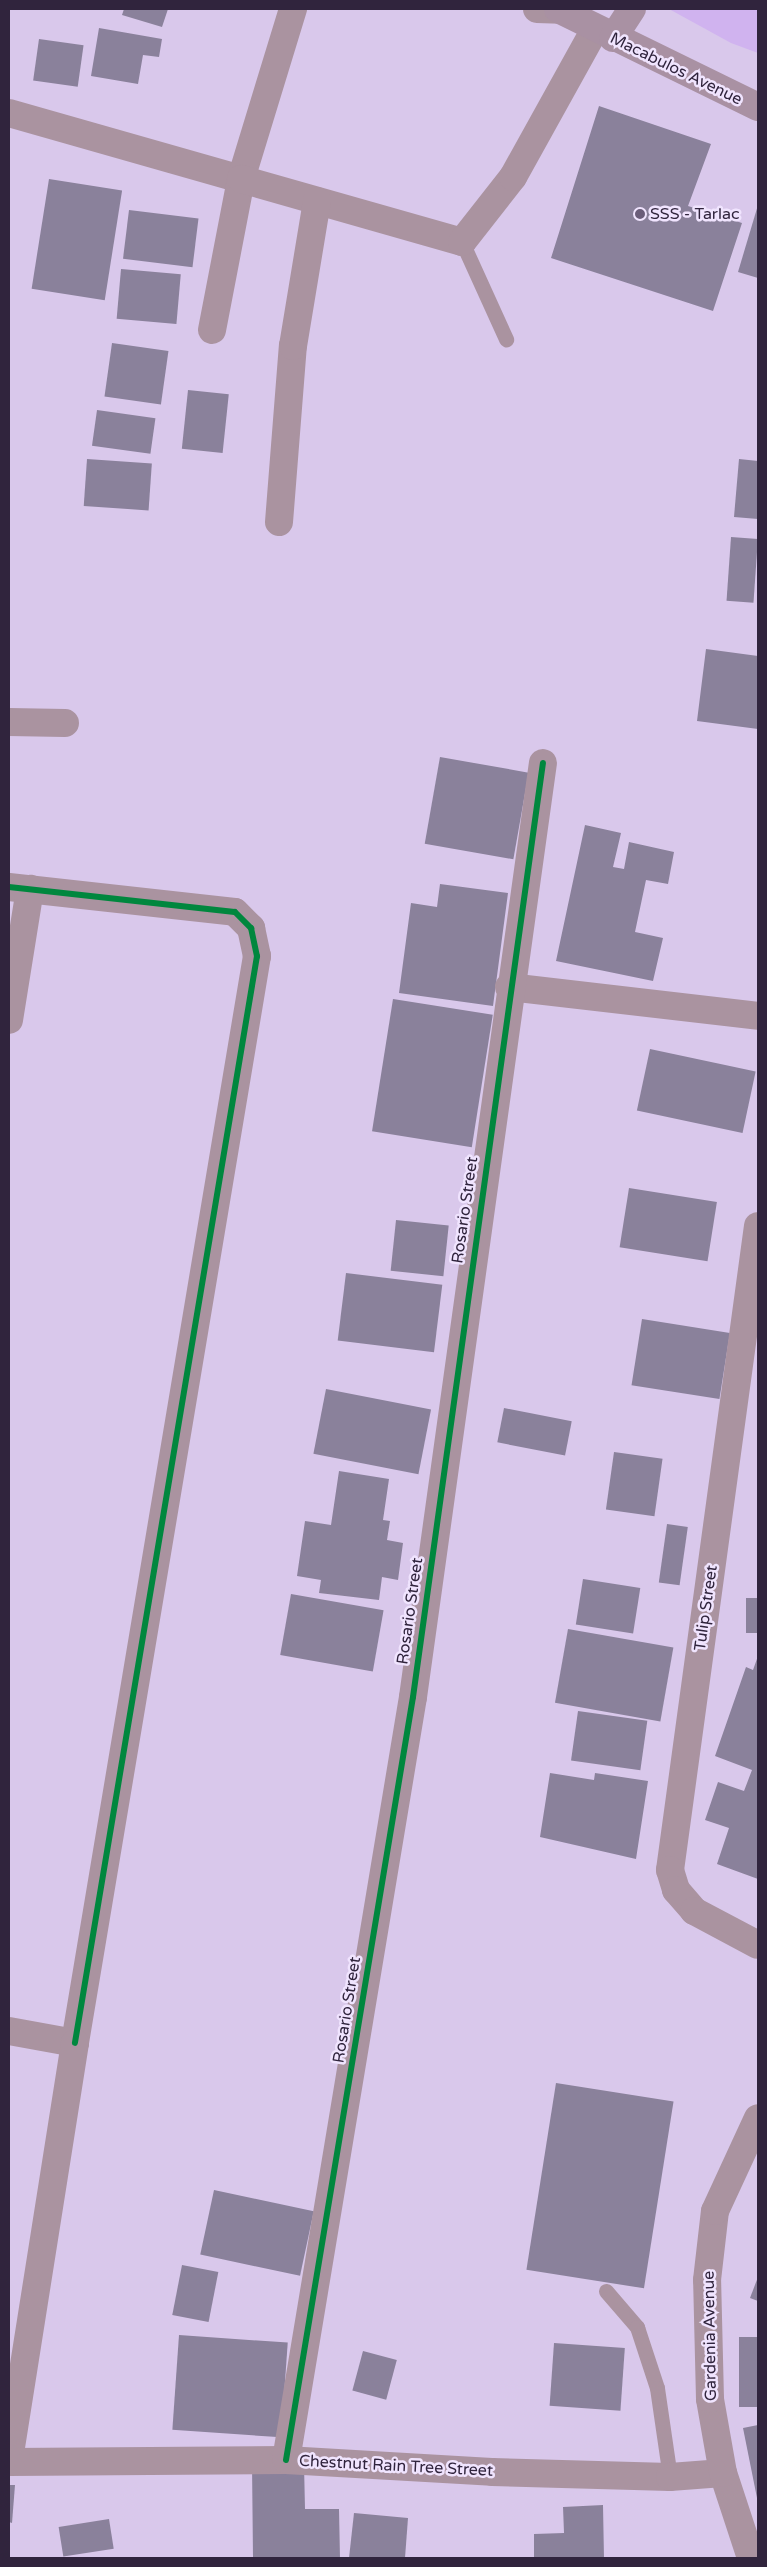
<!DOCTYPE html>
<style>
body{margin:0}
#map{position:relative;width:767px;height:2567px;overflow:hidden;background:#d9c8eb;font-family:"Varela Round",sans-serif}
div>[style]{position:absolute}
.green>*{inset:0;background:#d0b3ef}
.building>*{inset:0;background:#8a819b;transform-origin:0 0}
.lane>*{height:15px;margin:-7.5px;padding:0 7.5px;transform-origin:7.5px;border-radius:7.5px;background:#aa93a0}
.street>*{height:28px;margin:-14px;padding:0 14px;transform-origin:14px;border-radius:14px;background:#aa93a0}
.secondary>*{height:28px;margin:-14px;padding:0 14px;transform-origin:14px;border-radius:14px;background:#a991a3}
.cycleway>*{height:6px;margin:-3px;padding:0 3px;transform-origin:3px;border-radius:3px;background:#00873e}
.dots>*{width:14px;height:14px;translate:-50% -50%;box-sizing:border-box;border:2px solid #f0e4fe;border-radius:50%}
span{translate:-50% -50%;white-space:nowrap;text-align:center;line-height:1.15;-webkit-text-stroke:5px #f0e4fe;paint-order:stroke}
.street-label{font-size:16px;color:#30243d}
.poi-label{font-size:16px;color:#30243d}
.left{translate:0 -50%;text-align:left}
.frame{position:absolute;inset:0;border:10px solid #30243d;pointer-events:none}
</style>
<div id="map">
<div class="green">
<i style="clip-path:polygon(669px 9px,758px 9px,758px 53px,731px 43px)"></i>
</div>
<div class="building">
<i style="clip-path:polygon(124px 9px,168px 9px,162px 27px,122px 15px)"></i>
<i style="clip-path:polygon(99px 28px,162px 39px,159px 57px,143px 55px,138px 84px,91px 76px)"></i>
<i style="left:39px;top:39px;width:45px;height:42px;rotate:8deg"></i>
<i style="clip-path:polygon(599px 106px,711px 144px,688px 206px,742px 223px,713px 311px,551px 258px)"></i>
<i style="left:49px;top:179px;width:74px;height:111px;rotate:9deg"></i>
<i style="clip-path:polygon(758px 205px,758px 278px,738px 272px)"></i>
<i style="left:129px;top:210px;width:70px;height:49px;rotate:7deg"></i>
<i style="left:121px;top:269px;width:60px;height:50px;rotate:5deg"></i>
<i style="left:112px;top:343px;width:57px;height:54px;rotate:8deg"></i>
<i style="left:188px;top:390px;width:41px;height:59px;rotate:6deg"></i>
<i style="left:97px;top:410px;width:59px;height:36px;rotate:8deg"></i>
<i style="left:87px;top:459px;width:65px;height:47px;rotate:4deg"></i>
<i style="clip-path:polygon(739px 459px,758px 461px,758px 519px,734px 517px)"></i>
<i style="left:731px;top:537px;width:27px;height:64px;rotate:4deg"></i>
<i style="clip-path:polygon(706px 649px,758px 656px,758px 729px,697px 721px)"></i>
<i style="left:440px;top:757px;width:90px;height:88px;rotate:10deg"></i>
<i style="clip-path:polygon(585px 825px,621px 833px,613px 867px,624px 869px,629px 842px,674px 852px,668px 884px,646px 880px,635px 932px,663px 938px,653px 981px,556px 961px)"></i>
<i style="clip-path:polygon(440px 884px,508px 893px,493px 1006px,399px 993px,411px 903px,437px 907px)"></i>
<i style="left:393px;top:999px;width:101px;height:134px;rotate:9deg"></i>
<i style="left:650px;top:1049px;width:108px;height:63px;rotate:12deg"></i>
<i style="left:629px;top:1188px;width:89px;height:60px;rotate:9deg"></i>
<i style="left:396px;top:1220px;width:53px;height:51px;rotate:6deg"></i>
<i style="left:346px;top:1273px;width:97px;height:68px;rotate:7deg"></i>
<i style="left:642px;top:1319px;width:89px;height:67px;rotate:9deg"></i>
<i style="left:326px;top:1389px;width:107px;height:66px;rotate:11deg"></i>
<i style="left:504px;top:1408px;width:69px;height:35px;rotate:11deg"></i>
<i style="left:614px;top:1452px;width:49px;height:58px;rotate:8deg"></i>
<i style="clip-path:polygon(339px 1471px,389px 1479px,383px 1520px,390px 1521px,387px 1540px,403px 1543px,398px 1580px,382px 1577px,379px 1600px,319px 1593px,321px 1580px,297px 1576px,305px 1521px,331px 1525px)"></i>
<i style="left:667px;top:1524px;width:21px;height:59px;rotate:8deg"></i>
<i style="left:583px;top:1579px;width:58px;height:46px;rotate:9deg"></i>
<i style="left:291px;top:1594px;width:94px;height:62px;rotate:10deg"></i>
<i style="left:758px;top:1598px;width:35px;height:12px;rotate:90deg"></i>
<i style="left:568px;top:1629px;width:107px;height:75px;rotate:10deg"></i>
<i style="clip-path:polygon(758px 1656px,758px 1879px,717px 1864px,729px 1828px,705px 1820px,718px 1782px,744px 1791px,752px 1770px,715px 1756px,746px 1667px,753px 1670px)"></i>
<i style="left:578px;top:1711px;width:70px;height:50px;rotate:8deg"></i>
<i style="clip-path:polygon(550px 1773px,594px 1780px,595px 1773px,648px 1781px,636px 1859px,540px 1837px)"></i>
<i style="left:556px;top:2083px;width:119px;height:189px;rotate:9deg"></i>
<i style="left:214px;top:2190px;width:102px;height:66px;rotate:12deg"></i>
<i style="left:182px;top:2265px;width:37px;height:51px;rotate:11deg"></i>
<i style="clip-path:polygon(758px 2277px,758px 2301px,750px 2298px)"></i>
<i style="left:179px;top:2335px;width:109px;height:95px;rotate:4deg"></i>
<i style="left:739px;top:2337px;width:19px;height:70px"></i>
<i style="left:554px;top:2343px;width:71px;height:63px;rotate:4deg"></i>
<i style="left:363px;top:2351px;width:35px;height:41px;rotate:15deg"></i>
<i style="clip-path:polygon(758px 2425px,758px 2498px,757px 2498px,743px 2428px)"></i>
<i style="clip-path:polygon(252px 2464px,304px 2464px,305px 2509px,339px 2509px,340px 2558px,253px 2558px)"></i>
<i style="clip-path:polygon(9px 2485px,15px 2485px,12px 2523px,9px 2522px)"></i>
<i style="clip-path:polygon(603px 2505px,604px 2558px,534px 2558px,534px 2534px,564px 2533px,563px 2507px)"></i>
<i style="clip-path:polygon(354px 2513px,408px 2518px,405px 2558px,349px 2558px)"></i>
<i style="left:109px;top:2519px;width:30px;height:51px;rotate:81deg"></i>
</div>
<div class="lane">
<i style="left:462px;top:242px;width:107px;rotate:65.6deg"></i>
<i style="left:606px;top:2291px;width:48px;rotate:49.3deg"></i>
<i style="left:637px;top:2327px;width:64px;rotate:71.8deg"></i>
<i style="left:657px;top:2388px;width:90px;rotate:81.7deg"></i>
</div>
<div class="street">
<i style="left:537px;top:9px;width:23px;rotate:2deg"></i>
<i style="left:9px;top:113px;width:241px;rotate:15.9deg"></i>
<i style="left:241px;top:179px;width:178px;rotate:-73deg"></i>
<i style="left:212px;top:330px;width:154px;rotate:-79.1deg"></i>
<i style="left:241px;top:179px;width:230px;rotate:15.9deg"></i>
<i style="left:462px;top:242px;width:83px;rotate:-51.9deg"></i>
<i style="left:513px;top:177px;width:169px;rotate:-61deg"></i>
<i style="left:279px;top:522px;width:177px;rotate:-85.5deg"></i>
<i style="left:293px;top:346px;width:147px;rotate:-80.6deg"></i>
<i style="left:9px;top:722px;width:56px;rotate:1deg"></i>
<i style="left:9px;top:887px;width:227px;rotate:6.3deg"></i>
<i style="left:235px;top:912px;width:23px;rotate:45deg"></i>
<i style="left:251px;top:928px;width:29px;rotate:78deg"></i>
<i style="left:257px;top:956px;width:1102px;rotate:99.51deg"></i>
<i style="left:509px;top:987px;width:251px;rotate:6.6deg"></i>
<i style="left:9px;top:1020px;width:133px;rotate:-80.9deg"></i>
<i style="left:758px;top:1226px;width:650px;rotate:97.78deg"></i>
<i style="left:670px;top:1870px;width:21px;rotate:73deg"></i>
<i style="left:676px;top:1890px;width:28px;rotate:49deg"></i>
<i style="left:694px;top:1911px;width:72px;rotate:28deg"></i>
<i style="left:9px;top:2031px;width:67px;rotate:10.3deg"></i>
<i style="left:75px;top:2043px;width:422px;rotate:99deg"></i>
<i style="left:286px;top:2460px;width:773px;rotate:-80.55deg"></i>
<i style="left:413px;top:1697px;width:943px;rotate:-82.08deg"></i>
<i style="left:9px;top:2462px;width:277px;rotate:-0.4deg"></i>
<i style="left:286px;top:2460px;width:206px;rotate:3.3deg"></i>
<i style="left:492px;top:2472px;width:178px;rotate:1.6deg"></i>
<i style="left:670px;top:2477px;width:53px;rotate:-4.3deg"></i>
<i style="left:751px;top:2558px;width:89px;rotate:-108.2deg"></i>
<i style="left:723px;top:2473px;width:75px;rotate:-100deg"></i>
<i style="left:710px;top:2399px;width:119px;rotate:-91.4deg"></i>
<i style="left:707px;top:2280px;width:69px;rotate:-83.4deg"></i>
<i style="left:715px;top:2211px;width:102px;rotate:-65.2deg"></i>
</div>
<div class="secondary">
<i style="left:558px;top:9px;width:223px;rotate:26.1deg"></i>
<i style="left:613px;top:38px;width:35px;rotate:-57deg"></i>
</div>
<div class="cycleway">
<i style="left:9px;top:887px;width:227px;rotate:6.3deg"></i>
<i style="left:235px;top:912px;width:23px;rotate:45deg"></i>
<i style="left:251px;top:928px;width:29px;rotate:78deg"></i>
<i style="left:257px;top:956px;width:1102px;rotate:99.51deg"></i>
<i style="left:286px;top:2460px;width:773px;rotate:-80.55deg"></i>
<i style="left:413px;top:1697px;width:943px;rotate:-82.08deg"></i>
</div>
<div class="dots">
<i style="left:640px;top:214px;background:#6b5d7a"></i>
</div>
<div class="street-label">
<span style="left:676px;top:69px;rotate:26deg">Macabulos Avenue</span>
<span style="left:465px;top:1210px;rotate:-82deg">Rosario Street</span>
<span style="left:706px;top:1608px;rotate:-82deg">Tulip Street</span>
<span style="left:410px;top:1611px;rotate:-82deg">Rosario Street</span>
<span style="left:347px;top:2010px;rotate:-81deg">Rosario Street</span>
<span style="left:710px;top:2336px;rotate:-91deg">Gardenia Avenue</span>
<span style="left:396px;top:2466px;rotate:3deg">Chestnut Rain Tree Street</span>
</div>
<div class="poi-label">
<span class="left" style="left:650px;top:214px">SSS - Tarlac</span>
</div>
<div class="frame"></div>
</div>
